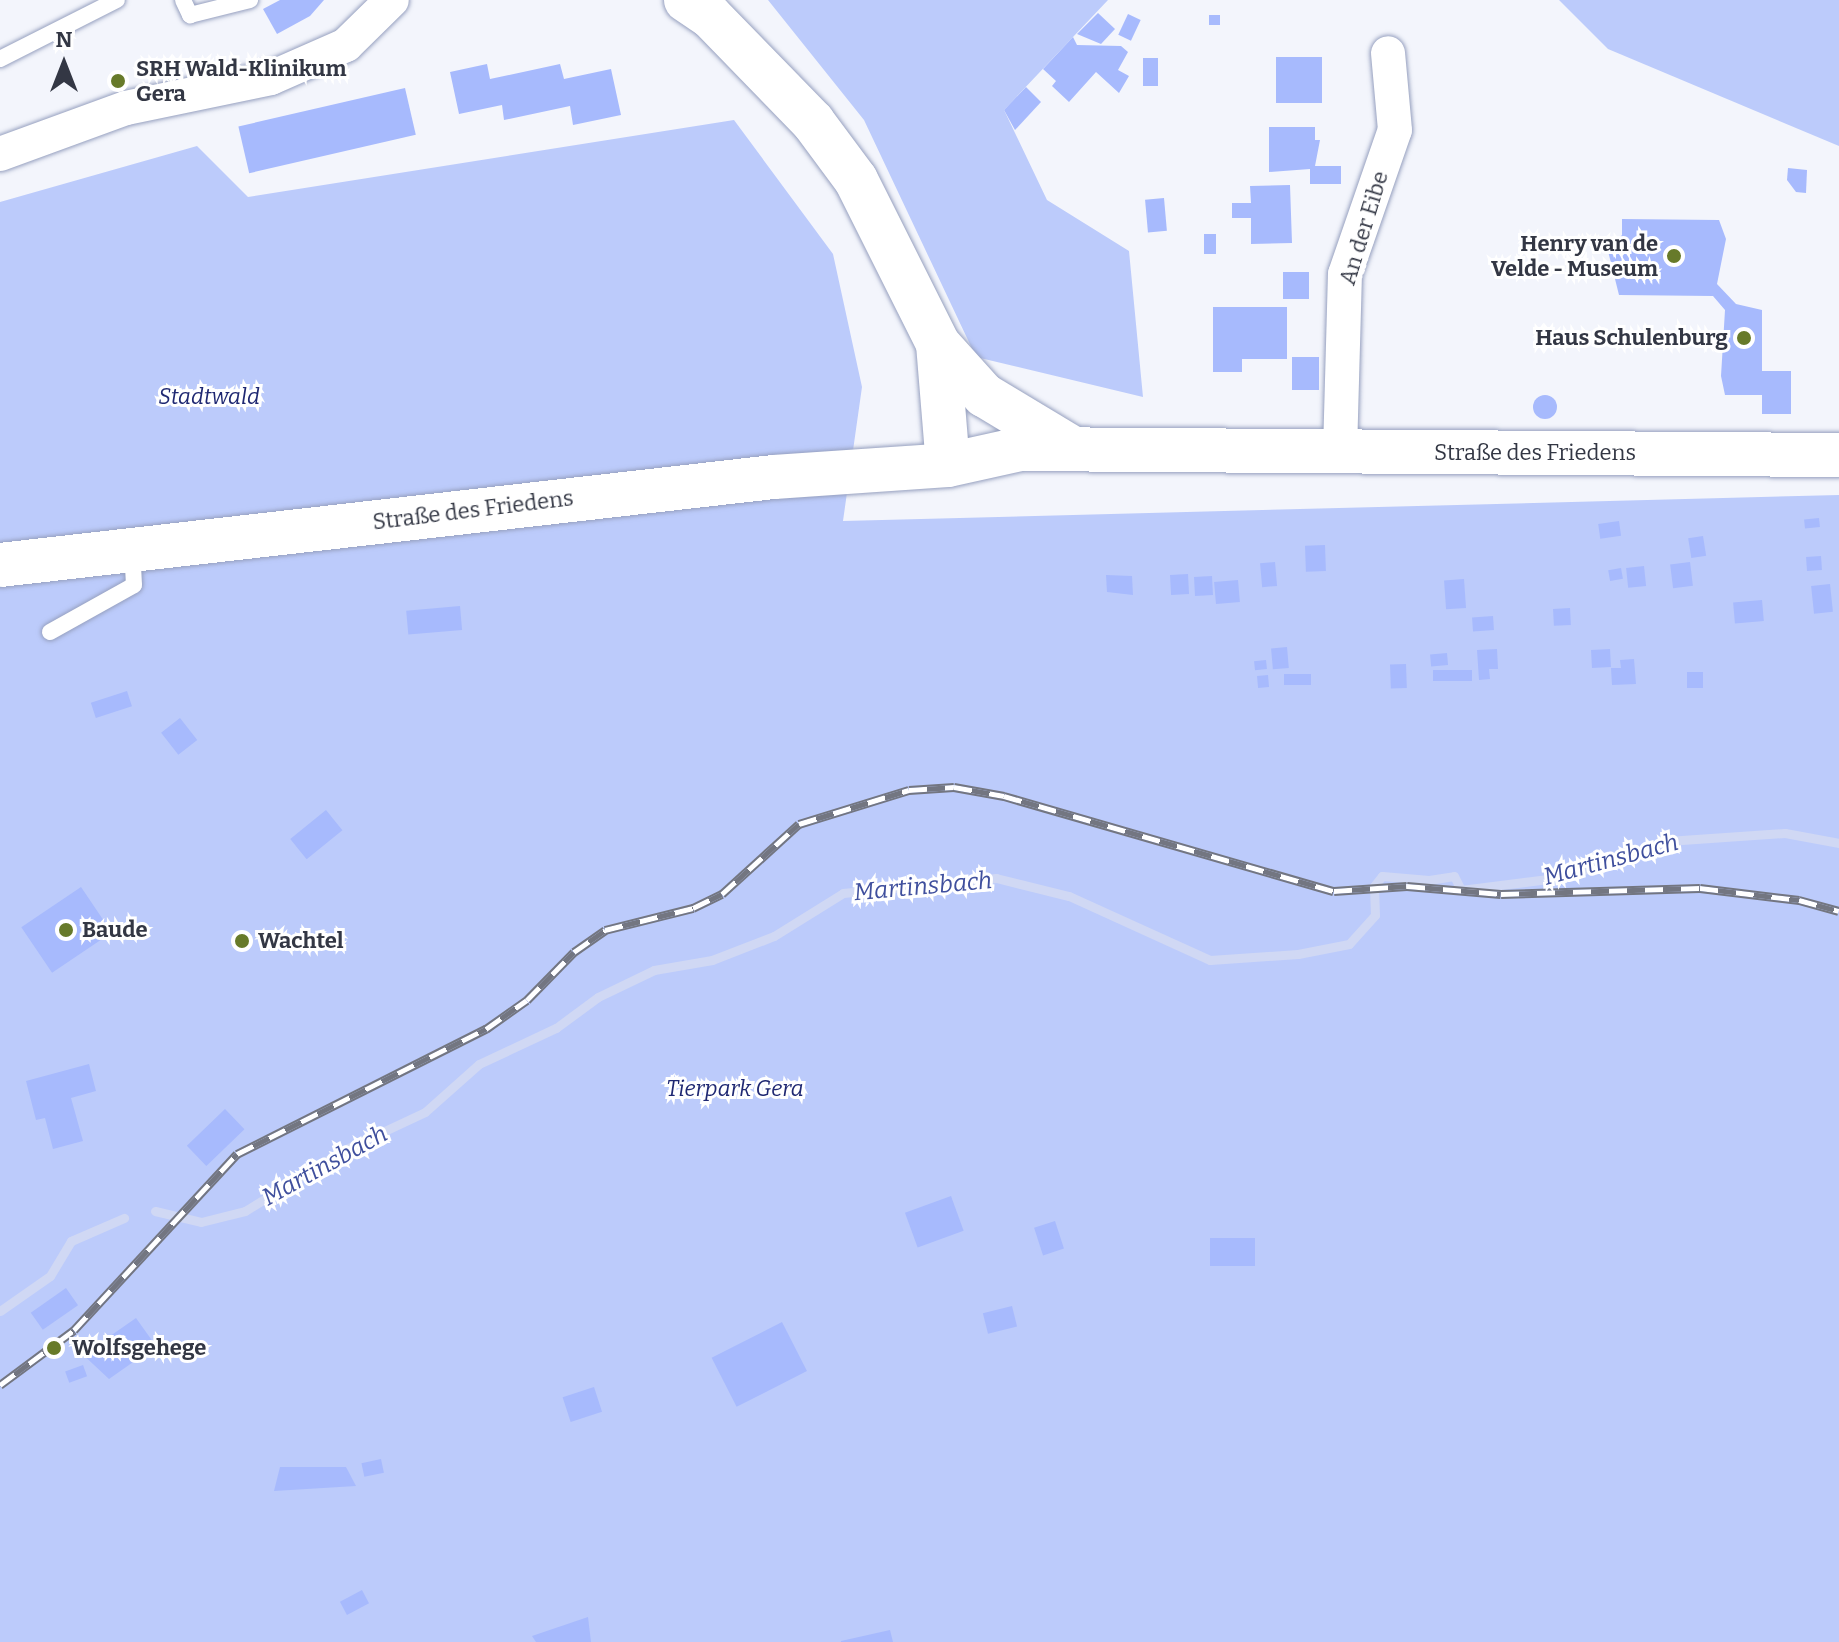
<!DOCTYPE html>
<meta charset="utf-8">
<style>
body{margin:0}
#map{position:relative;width:1839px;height:1642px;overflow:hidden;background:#f3f5fc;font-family:Bitter,serif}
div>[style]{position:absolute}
.green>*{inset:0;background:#bccbfb}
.stream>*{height:9px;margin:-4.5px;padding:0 4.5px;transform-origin:4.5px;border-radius:4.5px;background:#d0d8f4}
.building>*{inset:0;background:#a7bafd;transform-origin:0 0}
.round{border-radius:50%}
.roads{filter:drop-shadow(0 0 2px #96a0bf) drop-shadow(0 0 2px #96a0bf)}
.lane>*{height:16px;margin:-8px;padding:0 8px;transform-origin:8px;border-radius:8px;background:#fff}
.street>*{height:34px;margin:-17px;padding:0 17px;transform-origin:17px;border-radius:17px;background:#fff}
.secondary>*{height:44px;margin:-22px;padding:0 22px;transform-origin:22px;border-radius:22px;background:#fff}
.rail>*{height:9px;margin-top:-4.5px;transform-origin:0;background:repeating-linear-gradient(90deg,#fff 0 18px,#737681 0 36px);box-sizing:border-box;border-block:2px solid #737681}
.dots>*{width:22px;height:22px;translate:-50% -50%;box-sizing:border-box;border:4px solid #fff;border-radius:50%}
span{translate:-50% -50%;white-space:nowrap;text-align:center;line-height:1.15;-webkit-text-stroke:6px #fff;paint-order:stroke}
.poi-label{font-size:22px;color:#333744;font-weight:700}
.left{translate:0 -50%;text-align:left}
.right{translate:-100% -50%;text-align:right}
.street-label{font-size:22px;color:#333744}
.park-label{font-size:22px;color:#1f2872;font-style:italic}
.water-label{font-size:24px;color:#3f4f9d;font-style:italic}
.north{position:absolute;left:24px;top:24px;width:80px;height:80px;-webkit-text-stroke:6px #fff;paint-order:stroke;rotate:0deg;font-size:22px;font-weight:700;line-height:32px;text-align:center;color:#333744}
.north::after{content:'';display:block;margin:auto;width:28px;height:36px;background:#333744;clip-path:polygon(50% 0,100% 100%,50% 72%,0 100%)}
</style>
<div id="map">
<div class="green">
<i style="clip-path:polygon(768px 0,1108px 0,1004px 110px,1047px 200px,1129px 251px,1143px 397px,976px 357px,864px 120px)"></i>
<i style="clip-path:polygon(1559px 0,1839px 0,1839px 146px,1608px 49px)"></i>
<i style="clip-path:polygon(734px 120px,833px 254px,862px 387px,843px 521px,1839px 495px,1839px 1642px,0 1642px,0 202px,197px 146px,248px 197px)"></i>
</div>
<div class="stream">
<i style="left:155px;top:1211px;width:47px;rotate:13.4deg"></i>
<i style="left:201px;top:1222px;width:45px;rotate:-14deg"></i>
<i style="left:245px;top:1211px;width:116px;rotate:-31.6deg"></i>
<i style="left:344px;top:1150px;width:89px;rotate:-25.1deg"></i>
<i style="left:425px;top:1112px;width:72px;rotate:-41.6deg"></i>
<i style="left:479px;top:1064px;width:85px;rotate:-25.1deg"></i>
<i style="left:556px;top:1028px;width:52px;rotate:-36.4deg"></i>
<i style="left:598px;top:997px;width:62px;rotate:-25.7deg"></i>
<i style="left:654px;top:970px;width:59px;rotate:-9.8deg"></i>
<i style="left:712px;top:960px;width:66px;rotate:-21.2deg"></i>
<i style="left:774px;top:936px;width:81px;rotate:-31.9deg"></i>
<i style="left:843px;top:893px;width:154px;rotate:-5.6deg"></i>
<i style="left:996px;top:878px;width:75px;rotate:13.9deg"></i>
<i style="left:1069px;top:896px;width:155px;rotate:24.4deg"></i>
<i style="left:1210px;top:960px;width:88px;rotate:-3.9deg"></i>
<i style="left:1298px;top:954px;width:52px;rotate:-11.1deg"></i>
<i style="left:1349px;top:944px;width:39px;rotate:-48deg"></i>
<i style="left:1375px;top:915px;width:29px;rotate:-92deg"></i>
<i style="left:1374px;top:886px;width:13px;rotate:-51deg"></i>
<i style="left:1382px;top:876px;width:47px;rotate:4.9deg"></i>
<i style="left:1429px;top:880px;width:25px;rotate:-9deg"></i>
<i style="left:1454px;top:876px;width:16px;rotate:63deg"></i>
<i style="left:1461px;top:890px;width:104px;rotate:-7.2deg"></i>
<i style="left:1564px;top:877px;width:109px;rotate:-19.3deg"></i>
<i style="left:1667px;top:841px;width:118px;rotate:-3.9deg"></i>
<i style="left:1785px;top:833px;width:55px;rotate:10.5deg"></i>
<i style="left:0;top:1311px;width:61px;rotate:-35deg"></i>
<i style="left:50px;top:1276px;width:41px;rotate:-59deg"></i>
<i style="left:71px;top:1241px;width:58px;rotate:-23.5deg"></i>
</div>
<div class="building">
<i style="clip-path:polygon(280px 0,324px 0,310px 16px,277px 34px,263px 9px)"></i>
<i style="clip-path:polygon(1098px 13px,1115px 29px,1101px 44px,1077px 34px)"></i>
<i style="left:1128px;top:14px;width:14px;height:23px;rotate:25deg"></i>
<i style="left:1209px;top:15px;width:11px;height:10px"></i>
<i style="clip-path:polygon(1073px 37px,1077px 45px,1121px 46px,1128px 52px,1118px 70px,1129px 76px,1119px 93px,1096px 72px,1069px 102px,1052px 86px,1056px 81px,1043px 69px)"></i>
<i style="left:1276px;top:57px;width:46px;height:46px"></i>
<i style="left:1143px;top:58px;width:15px;height:28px"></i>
<i style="clip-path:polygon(487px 64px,490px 79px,560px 64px,564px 79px,611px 69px,621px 115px,573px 125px,570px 106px,504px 120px,502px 105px,459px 114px,450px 72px)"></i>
<i style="clip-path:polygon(1026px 87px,1041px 102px,1015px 130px,1004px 110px)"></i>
<i style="left:405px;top:88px;width:48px;height:171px;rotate:77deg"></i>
<i style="clip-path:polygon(1269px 127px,1315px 127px,1315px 140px,1320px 140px,1315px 166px,1341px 166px,1341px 184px,1310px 184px,1310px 169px,1269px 172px)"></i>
<i style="clip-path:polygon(1788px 168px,1807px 170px,1806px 193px,1796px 192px,1787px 180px)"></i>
<i style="clip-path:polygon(1290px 185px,1292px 243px,1251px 244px,1251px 218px,1232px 218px,1232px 203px,1251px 203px,1250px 186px)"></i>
<i style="left:1164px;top:198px;width:33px;height:19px;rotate:85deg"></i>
<i style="clip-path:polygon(1622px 219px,1719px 220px,1726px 239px,1717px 284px,1736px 304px,1762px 310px,1762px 371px,1791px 371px,1791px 414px,1762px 414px,1762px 395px,1725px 395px,1721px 376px,1725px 310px,1713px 296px,1619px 295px,1608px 251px,1622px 235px)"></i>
<i style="left:1204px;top:234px;width:12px;height:20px"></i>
<i style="left:1283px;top:272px;width:26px;height:27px"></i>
<i style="clip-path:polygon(1213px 307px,1287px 307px,1287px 359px,1242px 359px,1242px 372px,1213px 372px)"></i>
<i style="left:1292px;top:357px;width:27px;height:33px"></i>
<i class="round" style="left:1533px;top:395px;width:24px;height:24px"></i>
<i style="left:1819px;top:518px;width:9px;height:15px;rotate:84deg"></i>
<i style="left:1619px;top:521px;width:15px;height:21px;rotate:82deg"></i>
<i style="left:1703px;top:536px;width:20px;height:15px;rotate:81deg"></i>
<i style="left:1325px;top:545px;width:26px;height:20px;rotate:88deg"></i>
<i style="left:1821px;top:556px;width:14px;height:15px;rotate:86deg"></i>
<i style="left:1275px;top:562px;width:24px;height:15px;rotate:85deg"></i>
<i style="left:1690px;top:562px;width:24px;height:20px;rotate:83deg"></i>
<i style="left:1644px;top:566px;width:20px;height:18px;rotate:84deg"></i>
<i style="left:1621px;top:568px;width:11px;height:13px;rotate:80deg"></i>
<i style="left:1188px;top:574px;width:20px;height:18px;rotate:87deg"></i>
<i style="clip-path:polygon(1106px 575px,1132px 576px,1133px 595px,1107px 592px)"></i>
<i style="left:1212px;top:576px;width:19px;height:18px;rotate:87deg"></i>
<i style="left:1464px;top:579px;width:29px;height:20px;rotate:86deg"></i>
<i style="left:1238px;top:580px;width:22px;height:24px;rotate:85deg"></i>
<i style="left:1830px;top:584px;width:28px;height:19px;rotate:84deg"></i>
<i style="left:1762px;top:600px;width:21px;height:29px;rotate:85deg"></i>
<i style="left:460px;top:606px;width:24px;height:54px;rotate:85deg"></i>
<i style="left:1570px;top:608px;width:17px;height:17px;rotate:87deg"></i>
<i style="left:1493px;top:616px;width:14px;height:21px;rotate:86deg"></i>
<i style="left:1287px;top:647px;width:21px;height:16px;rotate:85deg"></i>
<i style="clip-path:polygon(1497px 649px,1498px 669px,1489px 669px,1490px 679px,1479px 680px,1477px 650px)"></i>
<i style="left:1610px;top:649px;width:18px;height:19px;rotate:87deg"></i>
<i style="left:1447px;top:653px;width:12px;height:17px;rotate:85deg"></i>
<i style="clip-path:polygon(1634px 659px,1636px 684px,1612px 685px,1611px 668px,1621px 668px,1620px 660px)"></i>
<i style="left:1266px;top:660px;width:9px;height:12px;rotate:84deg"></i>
<i style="left:1406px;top:664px;width:24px;height:16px;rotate:88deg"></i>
<i style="left:1472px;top:670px;width:11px;height:39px;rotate:90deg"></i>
<i style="left:1687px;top:672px;width:16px;height:16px"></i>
<i style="left:1311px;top:674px;width:11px;height:27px;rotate:90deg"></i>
<i style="left:1268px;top:675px;width:12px;height:11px;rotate:85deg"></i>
<i style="left:127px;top:691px;width:16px;height:38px;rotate:72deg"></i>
<i style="left:180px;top:718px;width:28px;height:24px;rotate:52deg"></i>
<i style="left:326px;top:810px;width:26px;height:46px;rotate:51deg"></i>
<i style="left:81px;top:887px;width:55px;height:72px;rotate:56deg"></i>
<i style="left:238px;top:933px;width:14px;height:12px;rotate:25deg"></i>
<i style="clip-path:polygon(89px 1064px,96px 1091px,71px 1098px,83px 1141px,53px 1149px,45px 1118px,36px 1120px,26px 1081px)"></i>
<i style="left:225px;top:1109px;width:28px;height:53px;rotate:46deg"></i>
<i style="left:951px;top:1196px;width:37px;height:49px;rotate:70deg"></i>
<i style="left:1055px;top:1221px;width:29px;height:22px;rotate:72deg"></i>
<i style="left:1210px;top:1238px;width:45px;height:28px"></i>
<i style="left:66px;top:1288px;width:21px;height:43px;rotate:55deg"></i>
<i style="left:1012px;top:1306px;width:21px;height:30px;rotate:76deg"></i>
<i style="clip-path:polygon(136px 1318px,156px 1346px,109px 1379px,78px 1350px,89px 1342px,93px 1348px)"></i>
<i style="left:782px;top:1322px;width:55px;height:79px;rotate:63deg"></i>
<i style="left:83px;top:1365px;width:12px;height:19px;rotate:70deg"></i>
<i style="left:594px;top:1387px;width:26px;height:33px;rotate:72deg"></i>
<i style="left:381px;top:1459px;width:14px;height:20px;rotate:78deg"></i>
<i style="clip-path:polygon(280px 1467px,346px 1467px,356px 1486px,274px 1491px)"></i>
<i style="left:362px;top:1590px;width:15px;height:25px;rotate:62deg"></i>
<i style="clip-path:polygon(588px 1617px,591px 1642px,536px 1642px,532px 1636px)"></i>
<i style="clip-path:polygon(890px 1630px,893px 1642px,841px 1642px,841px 1641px)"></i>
</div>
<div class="roads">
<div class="lane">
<i style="left:183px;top:0;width:17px;rotate:65deg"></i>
<i style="left:190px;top:15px;width:62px;rotate:-14deg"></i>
<i style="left:0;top:59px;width:131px;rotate:-26.8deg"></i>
<i style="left:50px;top:632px;width:96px;rotate:-29.2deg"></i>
<i style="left:134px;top:585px;width:34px;rotate:-93deg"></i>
</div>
<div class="street">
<i style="left:0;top:154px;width:134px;rotate:-20.1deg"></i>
<i style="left:126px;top:108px;width:148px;rotate:-11.7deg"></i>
<i style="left:271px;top:78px;width:82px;rotate:-23.7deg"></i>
<i style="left:346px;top:45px;width:64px;rotate:-44.4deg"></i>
<i style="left:1340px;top:452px;width:178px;rotate:-88.4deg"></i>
<i style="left:1345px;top:274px;width:152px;rotate:-70.9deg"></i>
<i style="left:1395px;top:130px;width:77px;rotate:-95.2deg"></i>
</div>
<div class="secondary">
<i style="left:686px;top:0;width:29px;rotate:34deg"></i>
<i style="left:710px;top:16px;width:148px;rotate:45.8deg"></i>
<i style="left:813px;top:122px;width:72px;rotate:53.4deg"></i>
<i style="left:856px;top:180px;width:183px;rotate:63.4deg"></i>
<i style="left:938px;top:344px;width:121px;rotate:85.3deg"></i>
<i style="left:938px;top:344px;width:69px;rotate:48deg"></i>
<i style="left:984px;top:395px;width:99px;rotate:31deg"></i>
<i style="left:0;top:565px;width:779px;rotate:-6.49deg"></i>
<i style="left:774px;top:477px;width:174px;rotate:-3.9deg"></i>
<i style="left:948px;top:465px;width:74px;rotate:-12.5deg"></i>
<i style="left:1020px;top:449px;width:819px;rotate:0.42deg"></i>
</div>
</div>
<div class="rail">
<i style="left:0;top:1385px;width:92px;rotate:-36.6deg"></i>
<i style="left:74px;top:1330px;width:240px;rotate:-47.2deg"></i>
<i style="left:237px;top:1154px;width:279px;rotate:-26.7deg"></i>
<i style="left:486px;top:1029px;width:50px;rotate:-35.3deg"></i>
<i style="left:527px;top:1000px;width:67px;rotate:-45.6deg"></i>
<i style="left:574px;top:952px;width:38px;rotate:-35deg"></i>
<i style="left:605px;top:930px;width:91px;rotate:-14deg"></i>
<i style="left:693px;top:908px;width:32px;rotate:-26deg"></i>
<i style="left:722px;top:894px;width:104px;rotate:-42.3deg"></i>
<i style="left:799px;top:824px;width:115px;rotate:-17.2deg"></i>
<i style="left:909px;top:790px;width:45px;rotate:-3.8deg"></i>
<i style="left:954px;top:787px;width:51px;rotate:10.2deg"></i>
<i style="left:1004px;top:796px;width:343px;rotate:16.1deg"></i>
<i style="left:1334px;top:891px;width:73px;rotate:-3.9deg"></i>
<i style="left:1407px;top:886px;width:94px;rotate:4.9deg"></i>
<i style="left:1501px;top:894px;width:199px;rotate:-1.7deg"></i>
<i style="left:1700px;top:888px;width:100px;rotate:6.9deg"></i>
<i style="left:1799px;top:900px;width:41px;rotate:15.4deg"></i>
</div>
<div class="dots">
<i style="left:118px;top:81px;background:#677a2a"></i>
<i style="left:1674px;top:256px;background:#677a2a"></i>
<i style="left:1744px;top:338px;background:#677a2a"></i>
<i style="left:66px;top:930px;background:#677a2a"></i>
<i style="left:242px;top:941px;background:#677a2a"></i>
<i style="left:54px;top:1348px;background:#677a2a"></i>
</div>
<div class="poi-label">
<span class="left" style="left:136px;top:81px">SRH Wald-Klinikum<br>Gera</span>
<span class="right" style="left:1658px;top:256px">Henry van de<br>Velde - Museum</span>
<span class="right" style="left:1728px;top:338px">Haus Schulenburg</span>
<span class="left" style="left:82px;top:930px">Baude</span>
<span class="left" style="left:258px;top:941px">Wachtel</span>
<span class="left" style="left:72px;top:1348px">Wolfsgehege</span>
</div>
<div class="street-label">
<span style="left:1364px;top:228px;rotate:-73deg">An der Eibe</span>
<span style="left:1535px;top:453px">Straße des Friedens</span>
<span style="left:473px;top:510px;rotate:-7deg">Straße des Friedens</span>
</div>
<div class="park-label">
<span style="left:209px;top:397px">Stadtwald</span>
<span style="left:735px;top:1089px">Tierpark Gera</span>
</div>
<div class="water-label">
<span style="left:1611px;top:860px;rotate:-15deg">Martinsbach</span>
<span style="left:923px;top:887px;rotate:-5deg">Martinsbach</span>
<span style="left:325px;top:1166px;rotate:-29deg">Martinsbach</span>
</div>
<div class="north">N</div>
</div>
